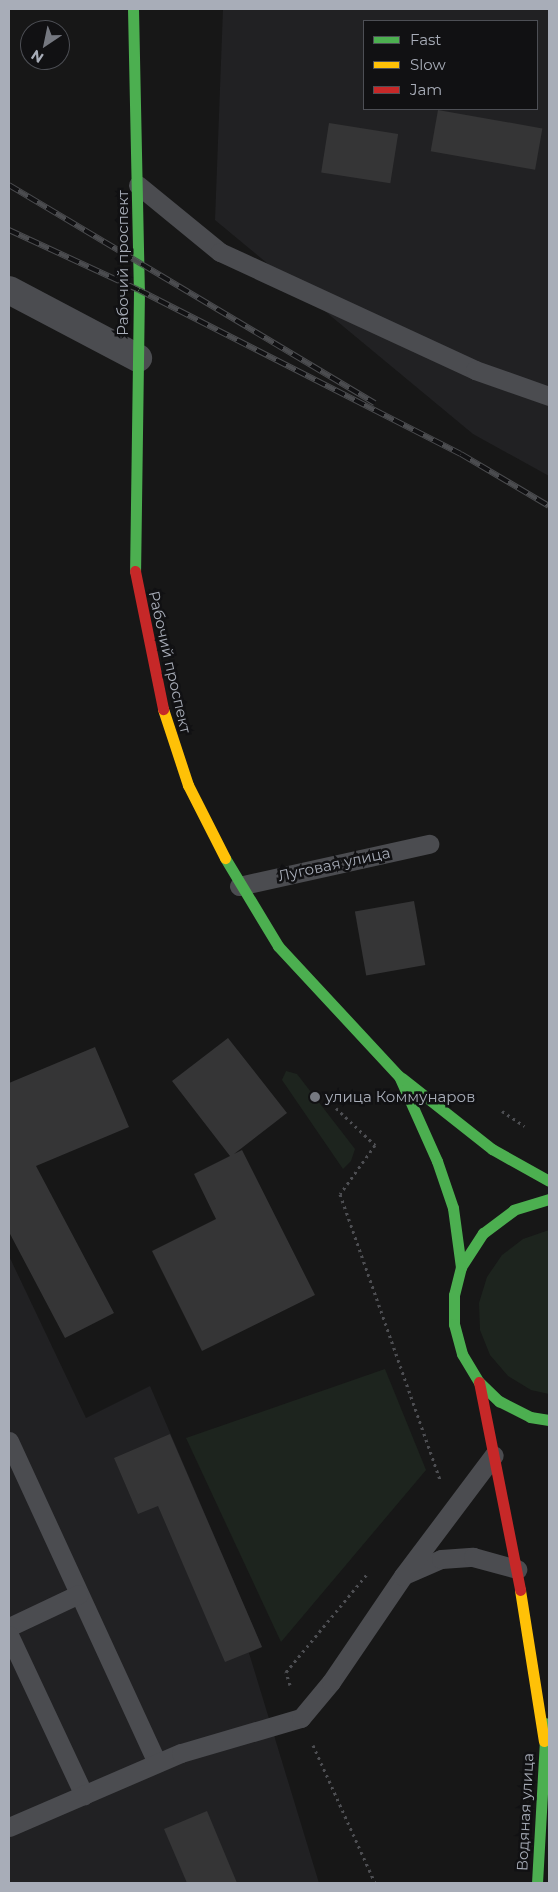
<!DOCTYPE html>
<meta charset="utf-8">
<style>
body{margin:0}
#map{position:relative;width:558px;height:1892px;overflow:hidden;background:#171717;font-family:Montserrat,sans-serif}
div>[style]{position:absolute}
.built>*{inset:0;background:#212123}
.green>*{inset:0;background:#1d241e}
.building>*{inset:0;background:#353536;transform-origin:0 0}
.path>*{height:3px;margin-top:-1.5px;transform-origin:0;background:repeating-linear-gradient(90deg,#4d4e52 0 2.5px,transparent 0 6.5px)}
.lane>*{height:19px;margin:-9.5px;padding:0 9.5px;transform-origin:9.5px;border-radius:9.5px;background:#4b4c50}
.street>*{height:28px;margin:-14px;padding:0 14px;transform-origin:14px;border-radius:14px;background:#4b4c50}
.fast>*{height:11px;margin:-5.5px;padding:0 5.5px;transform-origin:5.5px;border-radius:5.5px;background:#4caf50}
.slow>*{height:11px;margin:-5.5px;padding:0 5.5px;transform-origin:5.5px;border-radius:5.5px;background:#ffc107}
.jam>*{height:11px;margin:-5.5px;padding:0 5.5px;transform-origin:5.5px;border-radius:5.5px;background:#c62828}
.rail>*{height:5.5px;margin-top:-2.75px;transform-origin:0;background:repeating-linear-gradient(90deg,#111113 0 11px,#4b4c4f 0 22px);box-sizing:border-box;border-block:1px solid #4b4c4f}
.dots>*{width:14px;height:14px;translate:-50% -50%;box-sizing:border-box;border:2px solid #111113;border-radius:50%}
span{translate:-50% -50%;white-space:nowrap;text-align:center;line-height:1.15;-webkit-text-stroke:5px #111113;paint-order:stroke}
.street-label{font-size:15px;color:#a8adb8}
.poi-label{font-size:15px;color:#a8adb8}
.left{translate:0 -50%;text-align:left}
.frame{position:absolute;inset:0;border:10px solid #a8adb8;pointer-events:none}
.legend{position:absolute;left:363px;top:20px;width:175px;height:90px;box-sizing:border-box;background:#111113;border:1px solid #4d4f55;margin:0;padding:6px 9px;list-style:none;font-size:15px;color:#a8adb8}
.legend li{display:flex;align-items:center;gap:10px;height:25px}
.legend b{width:25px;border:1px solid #4d4f55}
.north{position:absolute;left:20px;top:20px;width:50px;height:50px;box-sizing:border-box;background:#111113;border:1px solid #4d4f55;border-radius:50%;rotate:214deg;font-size:14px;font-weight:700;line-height:20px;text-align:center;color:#a8adb8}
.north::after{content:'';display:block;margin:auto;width:18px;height:22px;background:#757880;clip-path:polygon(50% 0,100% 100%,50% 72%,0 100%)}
</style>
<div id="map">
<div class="built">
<i style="clip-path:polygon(evenodd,223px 9px,549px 9px,549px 476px,473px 434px,215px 220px,223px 9px,364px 21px,537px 21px,537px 109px,364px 109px,364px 21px)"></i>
<i style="clip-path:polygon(9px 1256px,86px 1418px,150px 1386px,262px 1647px,249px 1653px,319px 1883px,9px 1883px)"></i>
</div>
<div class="green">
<i style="clip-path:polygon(286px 1071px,297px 1074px,355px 1149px,351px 1161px,343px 1169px,282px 1080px)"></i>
<i style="clip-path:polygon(549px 1230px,549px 1394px,531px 1390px,508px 1376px,490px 1355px,480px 1330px,479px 1303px,487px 1277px,502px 1255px,523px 1239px)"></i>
<i style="clip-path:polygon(385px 1369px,426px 1470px,281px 1642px,186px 1438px)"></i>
</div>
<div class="building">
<i style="left:438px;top:110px;width:106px;height:42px;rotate:10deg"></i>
<i style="left:329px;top:123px;width:70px;height:50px;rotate:9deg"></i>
<i style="left:414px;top:901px;width:65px;height:60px;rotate:80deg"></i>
<i style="clip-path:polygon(228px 1038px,287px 1113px,234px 1154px,242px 1150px,315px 1295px,202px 1351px,152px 1251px,216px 1219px,194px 1174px,230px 1156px,172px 1081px)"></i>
<i style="clip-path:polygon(95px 1047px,129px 1127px,36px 1166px,114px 1313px,65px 1338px,9px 1232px,9px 1083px)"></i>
<i style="clip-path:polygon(170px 1434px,262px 1647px,225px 1662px,158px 1506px,138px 1514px,114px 1458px)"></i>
<i style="clip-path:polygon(207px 1811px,237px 1883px,187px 1883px,164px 1829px)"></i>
</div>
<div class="path">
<i style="left:336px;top:1108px;width:54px;rotate:43.5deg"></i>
<i style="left:375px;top:1145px;width:60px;rotate:125.5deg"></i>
<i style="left:340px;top:1194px;width:302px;rotate:70.7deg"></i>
<i style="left:502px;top:1111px;width:27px;rotate:34deg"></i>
<i style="left:290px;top:1685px;width:14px;rotate:-107deg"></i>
<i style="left:286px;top:1672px;width:127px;rotate:-50.4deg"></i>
<i style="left:313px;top:1745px;width:151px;rotate:65.8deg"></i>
</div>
<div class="lane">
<i style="left:138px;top:185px;width:106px;rotate:39.3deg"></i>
<i style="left:220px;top:252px;width:281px;rotate:24.8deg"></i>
<i style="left:475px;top:370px;width:78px;rotate:19.4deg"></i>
<i style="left:239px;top:886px;width:195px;rotate:-12.5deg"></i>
<i style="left:9px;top:1441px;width:354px;rotate:65.3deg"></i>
<i style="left:404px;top:1575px;width:40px;rotate:-23.4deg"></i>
<i style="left:441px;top:1559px;width:32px;rotate:-4deg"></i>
<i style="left:473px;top:1557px;width:46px;rotate:15.3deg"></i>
<i style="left:9px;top:1627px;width:77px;rotate:-25.2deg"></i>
<i style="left:9px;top:1635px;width:177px;rotate:64.9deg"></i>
<i style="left:9px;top:1827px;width:187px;rotate:-23.3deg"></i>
<i style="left:181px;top:1753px;width:125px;rotate:-16.3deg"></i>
<i style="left:301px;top:1718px;width:47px;rotate:-50.2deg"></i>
<i style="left:331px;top:1682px;width:128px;rotate:-55.8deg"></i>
<i style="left:403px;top:1576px;width:151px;rotate:-53.1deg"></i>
</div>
<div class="street">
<i style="left:9px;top:290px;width:146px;rotate:27.8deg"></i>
</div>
<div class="fast">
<i style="left:133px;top:9px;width:281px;rotate:88.8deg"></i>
<i style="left:139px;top:290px;width:281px;rotate:90.8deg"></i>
<i style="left:225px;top:858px;width:103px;rotate:58.9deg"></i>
<i style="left:278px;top:946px;width:178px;rotate:47.1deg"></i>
<i style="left:399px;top:1076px;width:93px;rotate:65.9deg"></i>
<i style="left:437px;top:1161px;width:50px;rotate:71.2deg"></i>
<i style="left:453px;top:1208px;width:60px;rotate:82.3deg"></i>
<i style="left:402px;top:1078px;width:115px;rotate:38.3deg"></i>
<i style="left:492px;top:1149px;width:65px;rotate:29.3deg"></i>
<i style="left:549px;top:1199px;width:37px;rotate:163deg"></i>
<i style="left:514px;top:1210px;width:39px;rotate:143deg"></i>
<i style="left:483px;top:1233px;width:40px;rotate:122.9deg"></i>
<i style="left:461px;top:1267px;width:29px;rotate:104deg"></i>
<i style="left:454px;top:1295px;width:29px;rotate:90deg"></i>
<i style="left:454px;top:1324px;width:31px;rotate:75deg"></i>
<i style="left:462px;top:1354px;width:33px;rotate:59deg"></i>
<i style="left:479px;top:1382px;width:28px;rotate:44deg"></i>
<i style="left:499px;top:1401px;width:35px;rotate:27deg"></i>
<i style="left:530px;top:1417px;width:19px;rotate:9deg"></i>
<i style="left:537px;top:1883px;width:160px;rotate:-86.8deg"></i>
</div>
<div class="slow">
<i style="left:163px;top:709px;width:80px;rotate:71.8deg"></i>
<i style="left:188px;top:785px;width:82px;rotate:63.1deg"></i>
<i style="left:520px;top:1590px;width:153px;rotate:81deg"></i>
</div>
<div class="jam">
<i style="left:135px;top:571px;width:141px;rotate:78.5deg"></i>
<i style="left:479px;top:1382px;width:212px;rotate:78.8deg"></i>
</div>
<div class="rail">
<i style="left:9px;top:185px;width:426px;rotate:30.8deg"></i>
<i style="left:9px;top:230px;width:143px;rotate:24.8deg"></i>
<i style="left:139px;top:290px;width:361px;rotate:27deg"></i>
<i style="left:461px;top:454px;width:102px;rotate:30.6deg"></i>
</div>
<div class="dots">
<i style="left:315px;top:1097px;background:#757880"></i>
</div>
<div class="street-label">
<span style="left:123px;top:263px;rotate:-90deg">Рабочий проспект</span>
<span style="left:170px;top:662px;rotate:77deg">Рабочий проспект</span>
<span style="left:334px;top:864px;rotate:-12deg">Луговая улица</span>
<span style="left:525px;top:1812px;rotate:-87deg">Водяная улица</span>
</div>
<div class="poi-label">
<span class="left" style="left:325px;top:1097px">улица Коммунаров</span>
</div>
<div class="frame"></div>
<ul class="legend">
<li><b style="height:6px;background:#4caf50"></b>Fast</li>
<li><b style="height:6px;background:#ffc107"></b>Slow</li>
<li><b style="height:6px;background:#c62828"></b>Jam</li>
</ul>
<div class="north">N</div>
</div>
